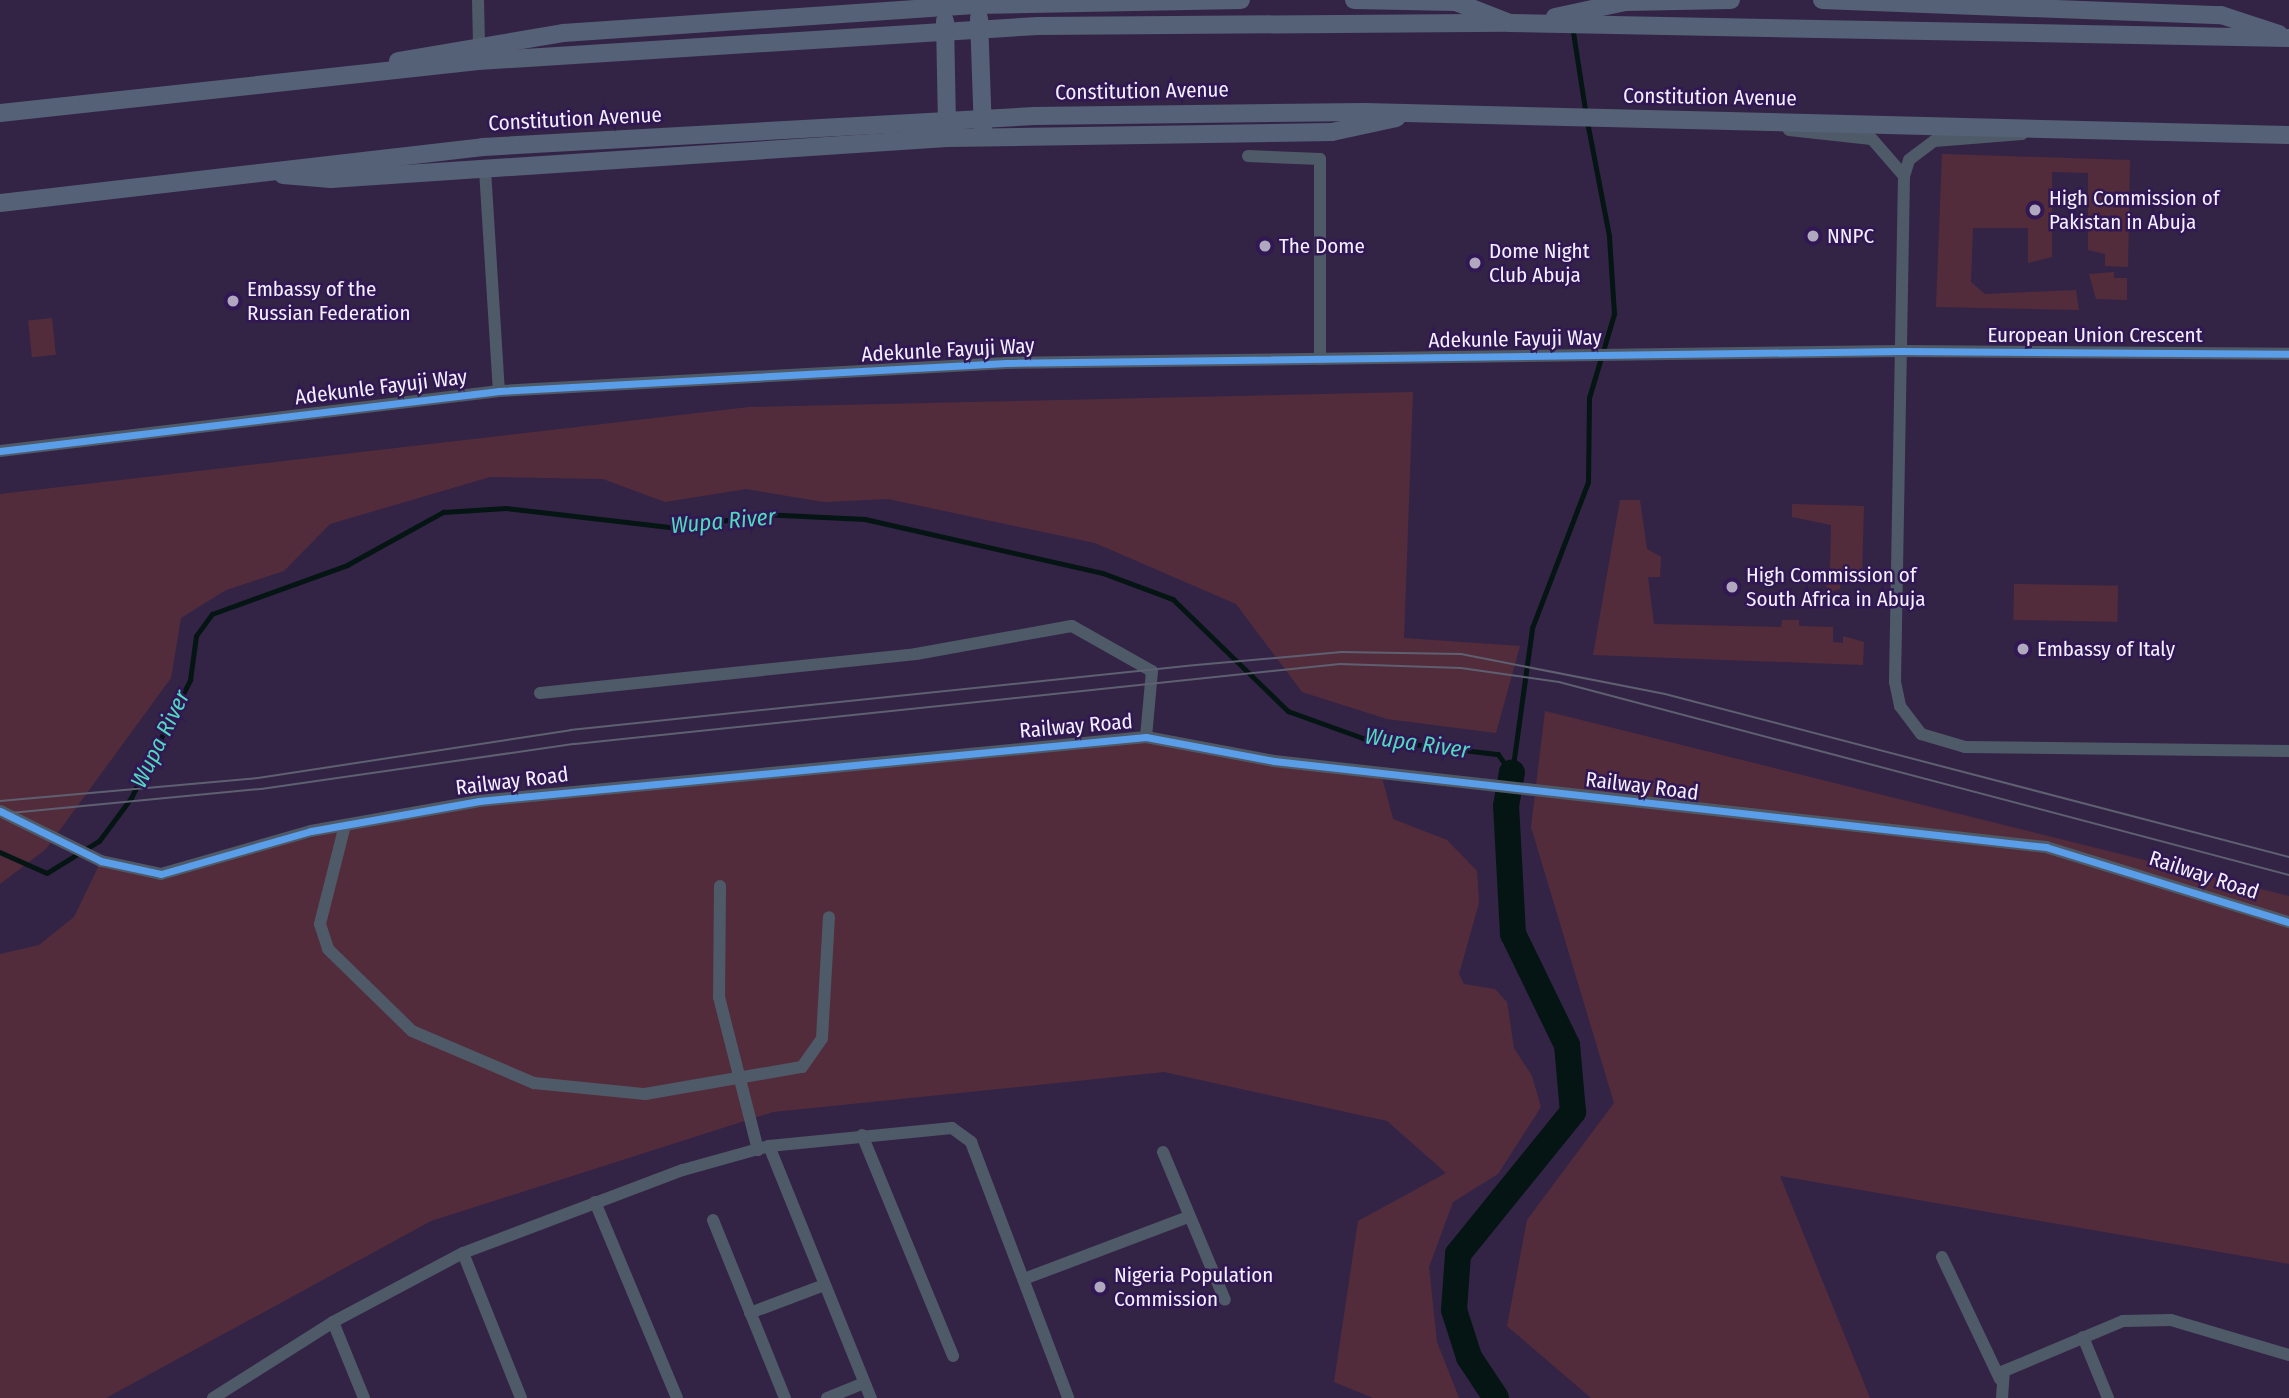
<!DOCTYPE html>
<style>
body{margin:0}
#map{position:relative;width:2289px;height:1398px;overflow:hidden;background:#332446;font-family:"Fira Sans Condensed",sans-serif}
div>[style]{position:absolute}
.green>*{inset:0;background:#532c3c;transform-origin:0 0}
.stream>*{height:4.5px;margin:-2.25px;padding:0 2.25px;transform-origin:2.25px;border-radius:2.25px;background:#051513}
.river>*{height:26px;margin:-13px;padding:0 13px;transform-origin:13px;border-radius:13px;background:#051513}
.street>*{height:12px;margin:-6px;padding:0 6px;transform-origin:6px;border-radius:6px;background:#4f5a68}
.primary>*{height:18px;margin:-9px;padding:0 9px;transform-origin:9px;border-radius:9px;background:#556176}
.tram>*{height:2px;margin:-1px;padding:0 1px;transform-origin:1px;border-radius:1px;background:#5e6071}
.cycleway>*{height:7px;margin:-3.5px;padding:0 3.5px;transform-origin:3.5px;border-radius:3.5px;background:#5a9eea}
.dots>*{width:19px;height:19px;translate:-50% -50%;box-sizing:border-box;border:4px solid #311753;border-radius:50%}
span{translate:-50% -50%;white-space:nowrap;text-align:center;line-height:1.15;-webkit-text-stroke:5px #311753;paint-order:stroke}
.street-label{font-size:21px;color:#f3effe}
.poi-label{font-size:21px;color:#f3effe}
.left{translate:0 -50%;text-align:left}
.water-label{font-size:23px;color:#50d8c0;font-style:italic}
</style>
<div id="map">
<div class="green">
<i style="clip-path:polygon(1942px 154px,2130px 160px,2128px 267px,2105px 266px,2105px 254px,2088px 250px,2088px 173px,2052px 172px,2052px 257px,2028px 263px,2028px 228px,1973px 228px,1971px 282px,1985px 294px,2076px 290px,2079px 310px,1936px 307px)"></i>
<i style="clip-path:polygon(2114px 272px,2114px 278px,2127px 278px,2127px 300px,2096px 299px,2089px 274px)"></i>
<i style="left:52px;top:318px;width:37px;height:24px;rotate:84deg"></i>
<i style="clip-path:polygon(1413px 392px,1404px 638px,1520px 646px,1496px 733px,1387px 719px,1302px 692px,1236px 604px,1095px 543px,888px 499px,824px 502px,746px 489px,665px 502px,603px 479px,490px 477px,330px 524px,284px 571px,226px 590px,181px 618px,171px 678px,46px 849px,0 884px,0 494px,749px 407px)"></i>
<i style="clip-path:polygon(1620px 500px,1640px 500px,1647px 549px,1661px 557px,1660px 577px,1648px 577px,1654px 624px,1781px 627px,1782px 620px,1799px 620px,1799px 626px,1833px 627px,1833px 642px,1843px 643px,1843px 636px,1864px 642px,1863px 665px,1593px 655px)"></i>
<i style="clip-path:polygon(1792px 504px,1864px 506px,1862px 578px,1841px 577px,1840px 589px,1830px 592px,1815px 569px,1830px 570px,1831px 525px,1792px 517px)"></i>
<i style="left:2014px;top:584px;width:104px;height:36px;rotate:1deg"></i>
<i style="clip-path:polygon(1545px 711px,2289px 896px,2289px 1264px,1780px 1176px,1870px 1398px,1591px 1398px,1507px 1326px,1527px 1220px,1614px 1103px,1531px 827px)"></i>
<i style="clip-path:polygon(1146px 737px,1381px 773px,1393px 819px,1447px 840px,1477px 871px,1479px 903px,1459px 974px,1464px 984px,1495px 989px,1507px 1002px,1514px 1048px,1532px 1076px,1541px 1107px,1498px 1174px,1453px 1202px,1429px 1267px,1437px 1342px,1459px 1398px,1373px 1398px,1334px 1382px,1358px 1221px,1446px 1173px,1387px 1121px,1164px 1072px,773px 1112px,431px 1221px,106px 1398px,0 1398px,0 954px,39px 945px,74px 917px,101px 861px,143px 874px,479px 801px)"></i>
</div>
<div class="stream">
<i style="left:1573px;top:29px;width:85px;rotate:81.2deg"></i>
<i style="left:1512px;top:773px;width:146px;rotate:-82.1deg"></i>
<i style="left:1532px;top:628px;width:156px;rotate:-69deg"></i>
<i style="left:1588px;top:482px;width:84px;rotate:-89.3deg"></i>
<i style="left:1589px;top:398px;width:88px;rotate:-73.4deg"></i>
<i style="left:1614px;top:314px;width:78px;rotate:-93.7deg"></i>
<i style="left:1609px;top:236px;width:116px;rotate:-100.9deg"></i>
<i style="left:0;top:852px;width:51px;rotate:24.1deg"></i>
<i style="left:47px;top:873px;width:61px;rotate:-31.6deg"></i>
<i style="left:99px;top:841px;width:54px;rotate:-53.3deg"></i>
<i style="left:131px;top:798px;width:132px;rotate:-63.4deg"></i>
<i style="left:190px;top:680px;width:44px;rotate:-82.2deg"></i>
<i style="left:196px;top:636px;width:27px;rotate:-54deg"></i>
<i style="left:212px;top:614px;width:144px;rotate:-19.9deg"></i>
<i style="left:347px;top:565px;width:110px;rotate:-28.9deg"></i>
<i style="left:443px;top:512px;width:63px;rotate:-3.6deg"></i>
<i style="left:506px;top:508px;width:175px;rotate:6.6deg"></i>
<i style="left:680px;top:528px;width:83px;rotate:-9.7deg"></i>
<i style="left:762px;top:514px;width:103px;rotate:2.8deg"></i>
<i style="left:865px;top:519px;width:244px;rotate:12.8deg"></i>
<i style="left:1103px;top:573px;width:75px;rotate:20.4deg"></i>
<i style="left:1173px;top:599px;width:161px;rotate:44.2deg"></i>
<i style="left:1288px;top:711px;width:80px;rotate:19.8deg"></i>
<i style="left:1363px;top:738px;width:136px;rotate:6.8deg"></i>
<i style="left:1498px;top:754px;width:24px;rotate:54deg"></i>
</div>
<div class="river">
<i style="left:1496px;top:1398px;width:49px;rotate:-123.4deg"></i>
<i style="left:1469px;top:1357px;width:49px;rotate:-107.7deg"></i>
<i style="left:1454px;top:1310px;width:56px;rotate:-85.9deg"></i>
<i style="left:1458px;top:1254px;width:183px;rotate:-51deg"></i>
<i style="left:1573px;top:1112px;width:67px;rotate:-95.1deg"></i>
<i style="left:1567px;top:1045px;width:123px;rotate:-115.9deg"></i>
<i style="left:1513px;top:934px;width:128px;rotate:-93.1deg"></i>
<i style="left:1506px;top:806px;width:34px;rotate:-80deg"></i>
</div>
<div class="street">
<i style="left:478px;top:0;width:43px;rotate:88.7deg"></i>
<i style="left:1789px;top:130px;width:83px;rotate:6.2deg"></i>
<i style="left:1872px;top:139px;width:49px;rotate:49.1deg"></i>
<i style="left:2022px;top:134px;width:88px;rotate:175.5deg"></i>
<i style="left:1934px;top:141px;width:31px;rotate:143deg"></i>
<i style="left:1909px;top:160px;width:17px;rotate:107deg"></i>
<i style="left:1904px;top:176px;width:506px;rotate:91.02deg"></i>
<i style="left:1895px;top:682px;width:25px;rotate:78deg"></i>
<i style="left:1900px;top:706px;width:35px;rotate:53deg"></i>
<i style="left:1921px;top:734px;width:46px;rotate:16.5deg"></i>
<i style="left:1965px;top:747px;width:324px;rotate:0.7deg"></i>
<i style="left:1248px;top:156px;width:72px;rotate:2.4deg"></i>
<i style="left:1320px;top:159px;width:200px;rotate:90deg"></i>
<i style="left:485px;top:170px;width:221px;rotate:86.4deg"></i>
<i style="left:0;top:451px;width:503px;rotate:-6.86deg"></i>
<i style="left:499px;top:391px;width:508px;rotate:-3.16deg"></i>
<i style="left:1006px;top:363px;width:895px;rotate:-0.77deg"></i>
<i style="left:1901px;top:351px;width:388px;rotate:0.4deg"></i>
<i style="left:540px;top:693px;width:378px;rotate:-5.9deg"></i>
<i style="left:916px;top:654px;width:158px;rotate:-10.2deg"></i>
<i style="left:1072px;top:626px;width:92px;rotate:29.4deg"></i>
<i style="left:1152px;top:671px;width:66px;rotate:95.2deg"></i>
<i style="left:0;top:811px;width:113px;rotate:26.3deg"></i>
<i style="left:101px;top:861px;width:61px;rotate:12.2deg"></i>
<i style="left:161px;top:874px;width:156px;rotate:-16deg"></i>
<i style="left:311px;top:831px;width:171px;rotate:-10.1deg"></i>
<i style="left:479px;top:801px;width:670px;rotate:-5.48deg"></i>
<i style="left:1146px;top:737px;width:130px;rotate:10.6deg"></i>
<i style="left:1274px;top:761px;width:777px;rotate:6.36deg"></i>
<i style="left:2046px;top:847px;width:254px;rotate:17.2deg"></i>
<i style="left:345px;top:825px;width:102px;rotate:104.2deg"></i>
<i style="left:320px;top:924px;width:26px;rotate:72deg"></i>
<i style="left:328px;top:949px;width:117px;rotate:44.3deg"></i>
<i style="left:412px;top:1031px;width:133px;rotate:23.1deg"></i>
<i style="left:534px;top:1083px;width:112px;rotate:5.7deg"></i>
<i style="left:645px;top:1094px;width:159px;rotate:-9.8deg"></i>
<i style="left:802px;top:1067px;width:35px;rotate:-55deg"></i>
<i style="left:822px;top:1038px;width:121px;rotate:-86.7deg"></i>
<i style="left:720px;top:886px;width:111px;rotate:90.5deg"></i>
<i style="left:719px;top:997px;width:158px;rotate:75.7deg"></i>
<i style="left:862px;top:1135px;width:239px;rotate:67.6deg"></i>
<i style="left:769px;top:1146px;width:272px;rotate:68deg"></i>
<i style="left:1163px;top:1152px;width:160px;rotate:67.3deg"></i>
<i style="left:595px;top:1202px;width:212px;rotate:67.3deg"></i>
<i style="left:713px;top:1220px;width:192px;rotate:68deg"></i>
<i style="left:463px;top:1253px;width:156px;rotate:68.2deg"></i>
<i style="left:1942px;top:1257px;width:135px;rotate:64.6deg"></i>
<i style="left:1024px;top:1279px;width:175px;rotate:-20.7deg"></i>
<i style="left:750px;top:1313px;width:79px;rotate:-20.7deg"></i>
<i style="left:333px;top:1322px;width:82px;rotate:67.8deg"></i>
<i style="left:2083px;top:1337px;width:66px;rotate:67.7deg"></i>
<i style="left:213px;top:1398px;width:142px;rotate:-32.3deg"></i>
<i style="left:333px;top:1322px;width:147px;rotate:-28deg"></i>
<i style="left:463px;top:1253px;width:235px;rotate:-20.7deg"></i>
<i style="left:683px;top:1170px;width:89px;rotate:-15.6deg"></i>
<i style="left:769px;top:1146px;width:184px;rotate:-5.6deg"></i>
<i style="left:952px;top:1128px;width:24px;rotate:36deg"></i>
<i style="left:971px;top:1142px;width:274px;rotate:69.2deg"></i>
<i style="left:827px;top:1398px;width:40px;rotate:-22deg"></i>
<i style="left:2002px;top:1398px;width:27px;rotate:-86deg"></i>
<i style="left:2004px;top:1371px;width:129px;rotate:-22.8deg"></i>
<i style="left:2123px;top:1321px;width:48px;rotate:-1.2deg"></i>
<i style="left:2171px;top:1320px;width:123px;rotate:16.5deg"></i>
</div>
<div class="primary">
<i style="left:1354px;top:0;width:102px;rotate:1.1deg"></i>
<i style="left:1456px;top:2px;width:58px;rotate:21.3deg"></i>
<i style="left:1822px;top:0;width:399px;rotate:2.2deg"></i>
<i style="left:2221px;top:15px;width:61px;rotate:18.1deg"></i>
<i style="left:1555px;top:17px;width:72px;rotate:-12.1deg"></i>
<i style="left:1625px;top:2px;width:106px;rotate:-1.1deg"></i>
<i style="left:979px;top:18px;width:112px;rotate:88deg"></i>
<i style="left:945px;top:21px;width:108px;rotate:88.9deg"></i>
<i style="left:398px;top:61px;width:167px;rotate:-9.6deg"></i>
<i style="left:563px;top:33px;width:416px;rotate:-3.9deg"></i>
<i style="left:978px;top:5px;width:263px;rotate:-1.1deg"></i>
<i style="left:0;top:113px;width:481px;rotate:-6.2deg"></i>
<i style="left:478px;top:61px;width:561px;rotate:-3.58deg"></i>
<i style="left:1038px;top:26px;width:472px;rotate:-0.4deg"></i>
<i style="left:1510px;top:23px;width:779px;rotate:1.1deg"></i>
<i style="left:283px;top:175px;width:48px;rotate:4.8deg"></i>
<i style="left:331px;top:179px;width:617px;rotate:-3.81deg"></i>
<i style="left:947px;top:138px;width:385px;rotate:-0.9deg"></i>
<i style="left:1332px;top:132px;width:66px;rotate:-12.3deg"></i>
<i style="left:0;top:203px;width:486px;rotate:-6.6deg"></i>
<i style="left:483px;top:147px;width:552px;rotate:-3.22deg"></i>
<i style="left:1034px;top:116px;width:331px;rotate:-0.7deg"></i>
<i style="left:1365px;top:112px;width:924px;rotate:1.43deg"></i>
</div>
<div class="tram">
<i style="left:0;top:801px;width:259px;rotate:-5.1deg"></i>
<i style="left:258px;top:778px;width:316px;rotate:-8.7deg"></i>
<i style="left:570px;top:730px;width:629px;rotate:-5.93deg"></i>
<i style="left:1196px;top:665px;width:146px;rotate:-5.1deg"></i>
<i style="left:1341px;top:652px;width:120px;rotate:1deg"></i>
<i style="left:1461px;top:654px;width:208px;rotate:11.1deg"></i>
<i style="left:1665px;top:694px;width:645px;rotate:14.64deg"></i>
<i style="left:0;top:814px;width:262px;rotate:-5.5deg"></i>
<i style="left:261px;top:789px;width:317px;rotate:-8.2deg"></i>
<i style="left:575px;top:744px;width:769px;rotate:-5.97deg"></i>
<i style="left:1340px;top:664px;width:121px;rotate:1.9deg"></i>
<i style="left:1461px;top:668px;width:99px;rotate:8.1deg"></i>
<i style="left:1559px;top:682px;width:755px;rotate:14.81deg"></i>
</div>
<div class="cycleway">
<i style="left:0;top:451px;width:503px;rotate:-6.86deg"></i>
<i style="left:499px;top:391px;width:508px;rotate:-3.16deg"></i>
<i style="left:1006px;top:363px;width:895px;rotate:-0.77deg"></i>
<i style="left:1901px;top:351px;width:388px;rotate:0.4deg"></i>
<i style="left:0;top:811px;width:113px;rotate:26.3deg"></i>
<i style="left:101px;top:861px;width:61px;rotate:12.2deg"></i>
<i style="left:161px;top:874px;width:156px;rotate:-16deg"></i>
<i style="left:311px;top:831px;width:171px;rotate:-10.1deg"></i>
<i style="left:479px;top:801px;width:670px;rotate:-5.48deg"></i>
<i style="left:1146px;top:737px;width:130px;rotate:10.6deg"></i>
<i style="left:1274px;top:761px;width:777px;rotate:6.36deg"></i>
<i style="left:2046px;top:847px;width:254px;rotate:17.2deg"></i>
</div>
<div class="dots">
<i style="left:2035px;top:210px;background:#b0a8be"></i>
<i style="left:1813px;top:236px;background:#b0a8be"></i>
<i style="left:1265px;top:246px;background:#b0a8be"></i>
<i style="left:1475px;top:263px;background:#b0a8be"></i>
<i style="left:233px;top:301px;background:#b0a8be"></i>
<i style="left:1732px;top:587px;background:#b0a8be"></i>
<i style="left:2023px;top:649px;background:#b0a8be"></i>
<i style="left:1100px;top:1287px;background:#b0a8be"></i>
</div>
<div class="street-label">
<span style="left:1142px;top:91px;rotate:-1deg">Constitution Avenue</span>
<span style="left:1710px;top:97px;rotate:1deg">Constitution Avenue</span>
<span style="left:575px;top:119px;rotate:-3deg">Constitution Avenue</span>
<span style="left:2095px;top:335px">European Union Crescent</span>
<span style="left:1515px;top:339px;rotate:-1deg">Adekunle Fayuji Way</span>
<span style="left:948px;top:350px;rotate:-3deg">Adekunle Fayuji Way</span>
<span style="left:381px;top:387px;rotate:-7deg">Adekunle Fayuji Way</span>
<span style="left:1076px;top:726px;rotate:-5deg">Railway Road</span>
<span style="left:512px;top:781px;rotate:-7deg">Railway Road</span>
<span style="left:1642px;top:786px;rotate:7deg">Railway Road</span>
<span style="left:2204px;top:875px;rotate:18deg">Railway Road</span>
</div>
<div class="poi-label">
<span class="left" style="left:2049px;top:210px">High Commission of<br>Pakistan in Abuja</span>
<span class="left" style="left:1827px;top:236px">NNPC</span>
<span class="left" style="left:1279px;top:246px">The Dome</span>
<span class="left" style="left:1489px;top:263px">Dome Night<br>Club Abuja</span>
<span class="left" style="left:247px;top:301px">Embassy of the<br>Russian Federation</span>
<span class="left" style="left:1746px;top:587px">High Commission of<br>South Africa in Abuja</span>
<span class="left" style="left:2037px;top:649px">Embassy of Italy</span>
<span class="left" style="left:1114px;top:1287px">Nigeria Population<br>Commission</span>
</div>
<div class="water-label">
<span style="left:723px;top:521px;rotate:-5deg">Wupa River</span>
<span style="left:160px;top:739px;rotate:-64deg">Wupa River</span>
<span style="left:1417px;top:743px;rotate:8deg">Wupa River</span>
</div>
</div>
